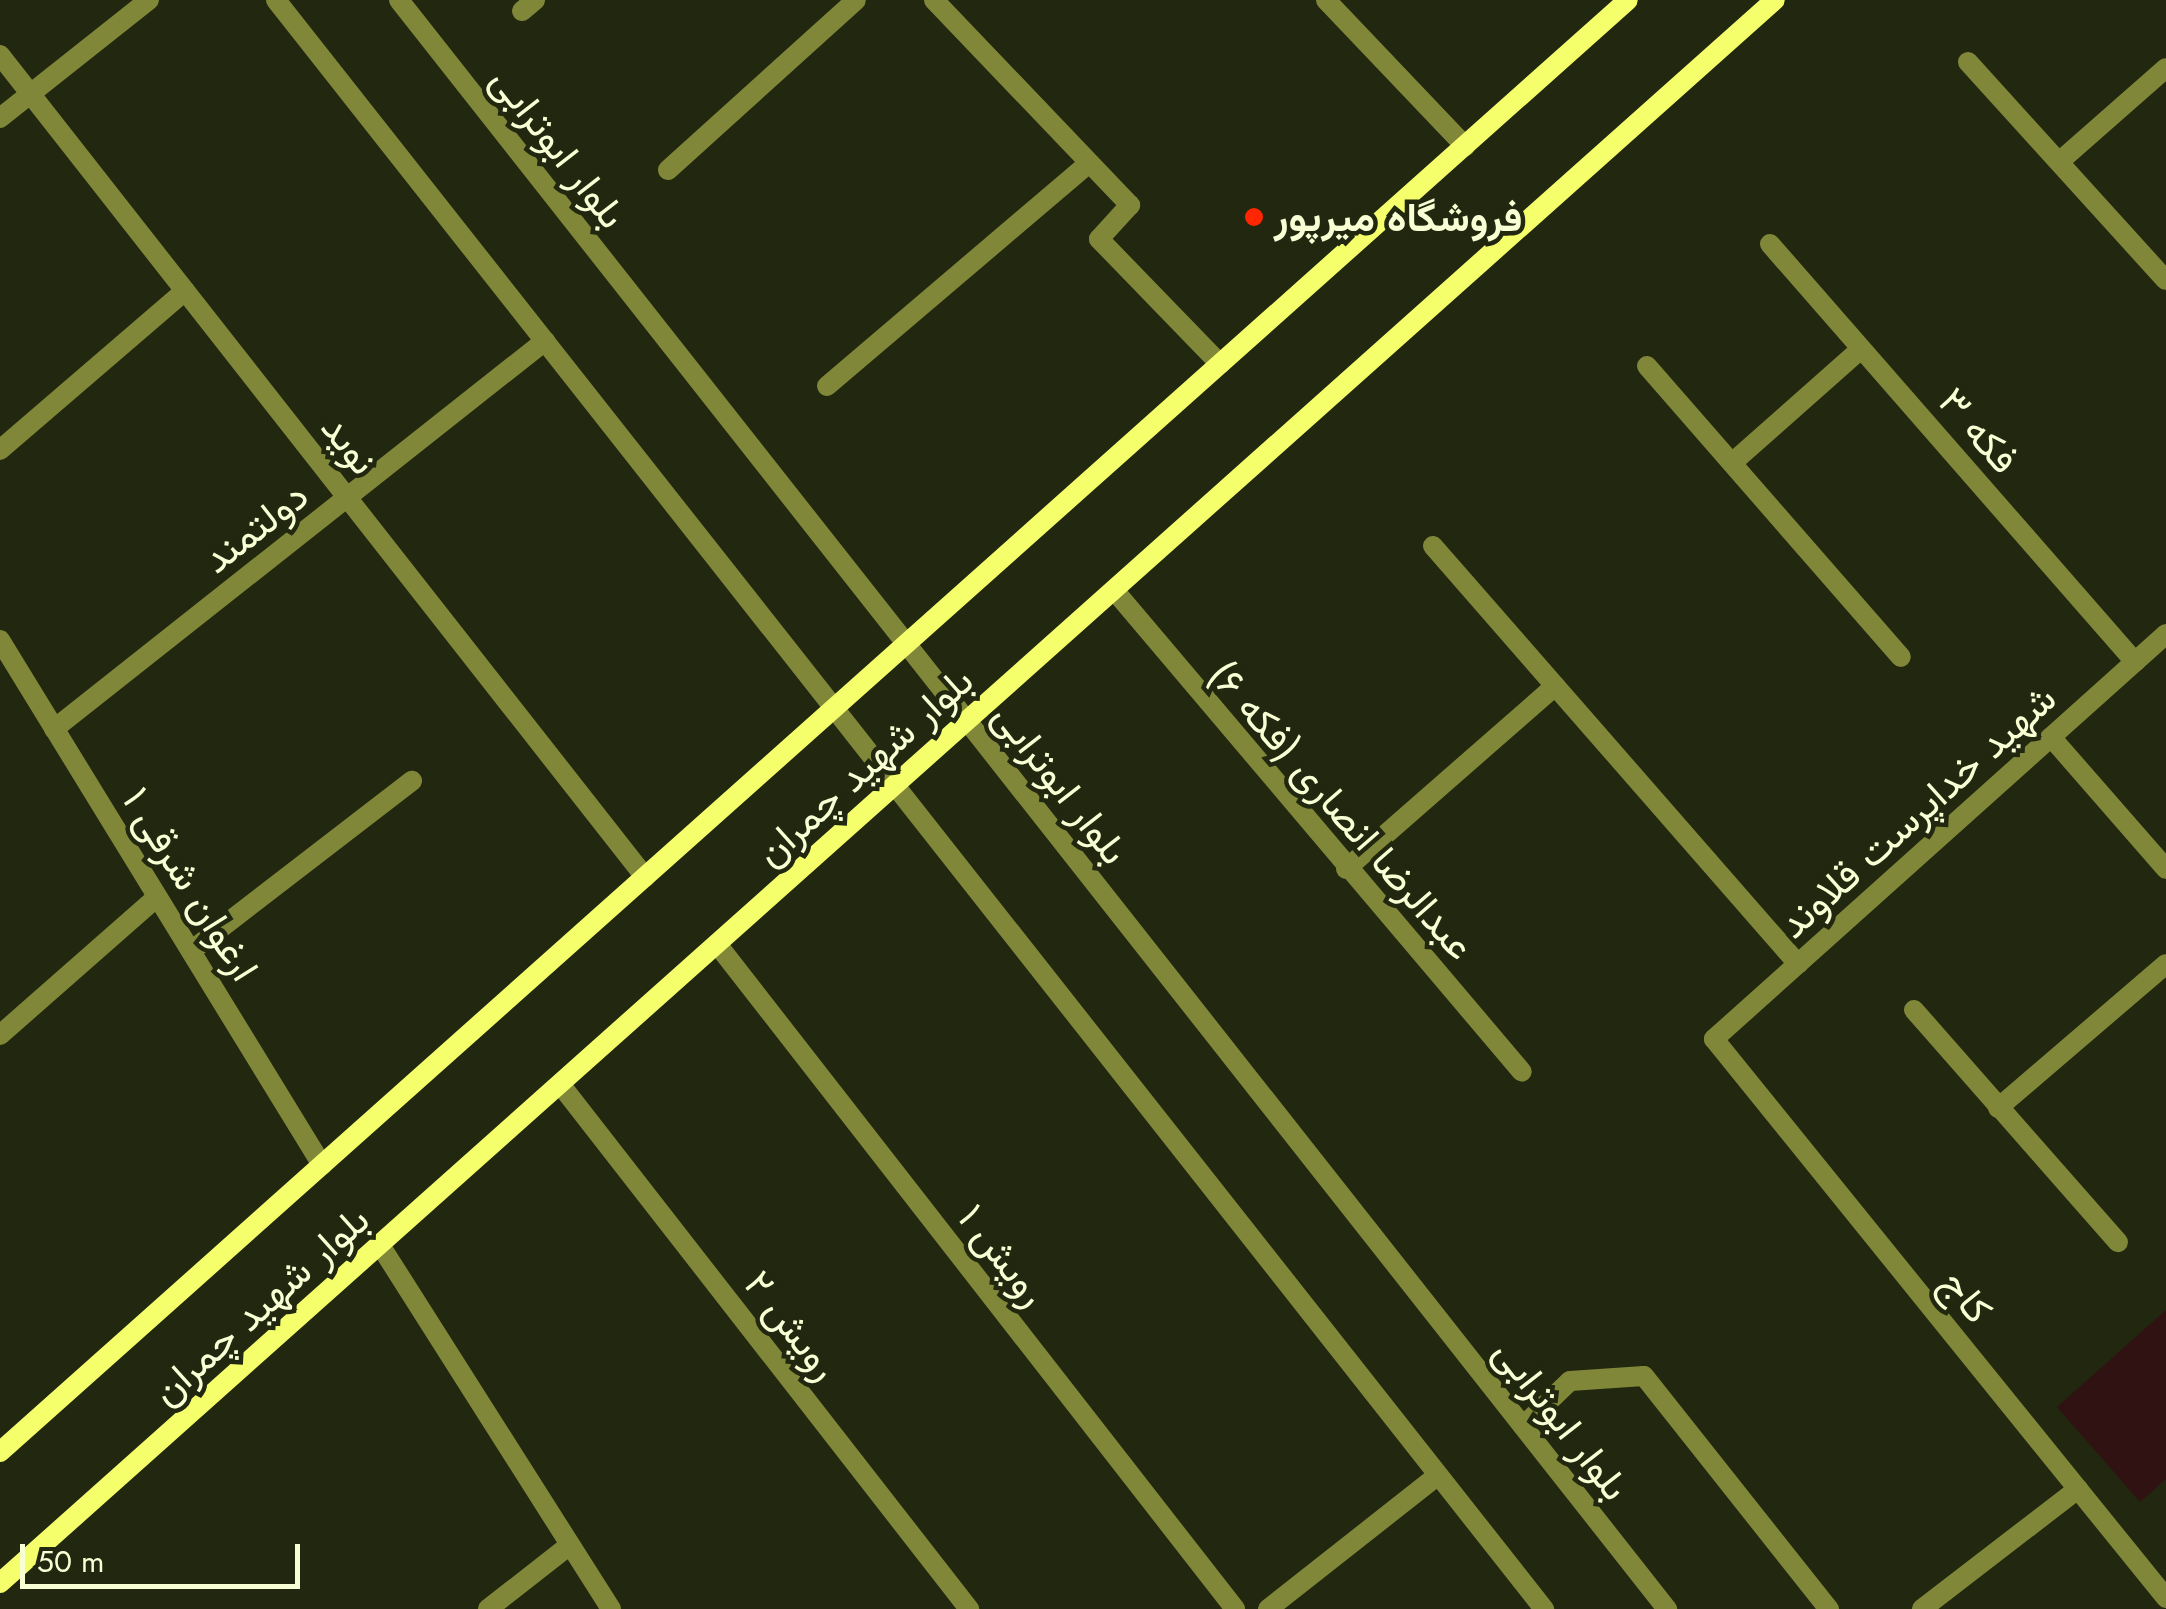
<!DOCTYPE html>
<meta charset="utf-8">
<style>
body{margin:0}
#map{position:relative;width:2166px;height:1609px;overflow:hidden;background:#22270f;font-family:Jost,Vazirmatn,sans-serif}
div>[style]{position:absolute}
.green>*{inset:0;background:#311212}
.street>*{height:20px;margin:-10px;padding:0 10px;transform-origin:10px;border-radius:10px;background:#808739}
.secondary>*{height:20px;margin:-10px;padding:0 10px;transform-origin:10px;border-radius:10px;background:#f5ff6c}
.dots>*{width:28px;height:28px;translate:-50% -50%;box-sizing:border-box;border:5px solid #22270f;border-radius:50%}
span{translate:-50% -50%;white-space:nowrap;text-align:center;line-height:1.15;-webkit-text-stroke:9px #22270f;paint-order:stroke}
.street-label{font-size:40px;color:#f8ffd5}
.poi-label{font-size:40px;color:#f8ffd5;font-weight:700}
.left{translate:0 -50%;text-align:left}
.scale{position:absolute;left:20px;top:1544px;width:280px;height:45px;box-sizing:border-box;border:5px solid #f8ffd5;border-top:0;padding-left:12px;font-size:30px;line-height:35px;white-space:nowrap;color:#f8ffd5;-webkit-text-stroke:8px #22270f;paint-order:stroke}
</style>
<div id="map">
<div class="green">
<i style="clip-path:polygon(2166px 1310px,2166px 1479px,2140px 1502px,2057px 1407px)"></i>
</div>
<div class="street">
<i style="left:276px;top:0;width:2049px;rotate:51.76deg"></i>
<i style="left:399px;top:0;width:2049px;rotate:51.76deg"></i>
<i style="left:934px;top:0;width:284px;rotate:46.3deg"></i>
<i style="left:1130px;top:205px;width:46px;rotate:132.4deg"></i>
<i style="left:1099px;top:239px;width:174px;rotate:45.9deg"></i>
<i style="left:1326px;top:0;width:202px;rotate:46.4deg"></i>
<i style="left:522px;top:11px;width:17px;rotate:-40deg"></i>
<i style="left:0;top:55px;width:1045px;rotate:51.88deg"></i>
<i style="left:1968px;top:62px;width:294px;rotate:47.8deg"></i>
<i style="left:0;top:118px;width:190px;rotate:-38.4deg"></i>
<i style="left:2059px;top:162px;width:142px;rotate:-41.3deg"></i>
<i style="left:668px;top:170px;width:253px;rotate:-42.1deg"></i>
<i style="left:1770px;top:244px;width:555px;rotate:48.87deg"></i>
<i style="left:1647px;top:366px;width:386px;rotate:48.9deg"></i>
<i style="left:827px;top:386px;width:344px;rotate:-40.4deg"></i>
<i style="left:0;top:450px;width:244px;rotate:-40.7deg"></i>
<i style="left:1732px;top:463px;width:172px;rotate:-41.5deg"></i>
<i style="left:1433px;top:546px;width:555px;rotate:48.87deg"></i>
<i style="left:1114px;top:590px;width:631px;rotate:49.75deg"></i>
<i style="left:2166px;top:634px;width:607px;rotate:138.14deg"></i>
<i style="left:1714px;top:1039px;width:719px;rotate:51.04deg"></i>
<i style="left:0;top:640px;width:616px;rotate:58.48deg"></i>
<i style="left:54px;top:729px;width:626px;rotate:-38.32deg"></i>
<i style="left:2051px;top:737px;width:175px;rotate:48.9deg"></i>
<i style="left:1346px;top:869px;width:278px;rotate:-41.2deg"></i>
<i style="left:717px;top:944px;width:843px;rotate:52.08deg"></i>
<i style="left:191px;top:951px;width:279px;rotate:-37.6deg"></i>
<i style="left:1914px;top:1010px;width:309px;rotate:48.7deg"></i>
<i style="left:0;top:1035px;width:209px;rotate:-41.3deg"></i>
<i style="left:560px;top:1084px;width:666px;rotate:52.08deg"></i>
<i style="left:1998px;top:1108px;width:221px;rotate:-40.6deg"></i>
<i style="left:380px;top:1245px;width:431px;rotate:57.6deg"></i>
<i style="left:1523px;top:1426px;width:65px;rotate:-43.8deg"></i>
<i style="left:1570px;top:1381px;width:74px;rotate:-3.9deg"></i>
<i style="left:1644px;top:1376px;width:298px;rotate:51.6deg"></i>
<i style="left:488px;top:1609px;width:104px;rotate:-38deg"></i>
<i style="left:1268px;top:1609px;width:216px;rotate:-38.2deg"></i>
<i style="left:1922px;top:1609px;width:197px;rotate:-37.6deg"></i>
</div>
<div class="secondary">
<i style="left:0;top:1452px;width:2181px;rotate:-41.73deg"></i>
<i style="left:0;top:1583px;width:2378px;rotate:-41.73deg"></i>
</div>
<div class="dots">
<i style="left:1254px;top:217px;background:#ff2601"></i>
</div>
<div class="street-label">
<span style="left:559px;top:147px;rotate:52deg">بلوار ابوترابی</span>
<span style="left:1979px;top:430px;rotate:49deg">فکه ۳</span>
<span style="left:350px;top:444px;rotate:52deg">نوید</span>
<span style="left:255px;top:527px;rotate:-38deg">دولتمند</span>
<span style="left:864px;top:766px;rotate:-42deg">بلوار شهید چمران</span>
<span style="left:1061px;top:783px;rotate:52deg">بلوار ابوترابی</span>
<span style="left:1342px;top:810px;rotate:49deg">عبدالرضا انصاری (فکه ۶)</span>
<span style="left:1917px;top:811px;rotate:-42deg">شهید خداپرست قلاوند</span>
<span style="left:191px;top:884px;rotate:58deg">ارغوان شرقی ۱</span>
<span style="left:1003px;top:1255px;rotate:52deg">رویش ۱</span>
<span style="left:1967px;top:1296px;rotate:51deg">کاج</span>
<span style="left:260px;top:1305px;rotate:-42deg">بلوار شهید چمران</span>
<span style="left:792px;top:1325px;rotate:52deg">رویش ۲</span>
<span style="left:1562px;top:1419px;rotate:52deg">بلوار ابوترابی</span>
</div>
<div class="poi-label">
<span class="left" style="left:1274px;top:217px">فروشگاه میرپور</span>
</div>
<div class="scale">50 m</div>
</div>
